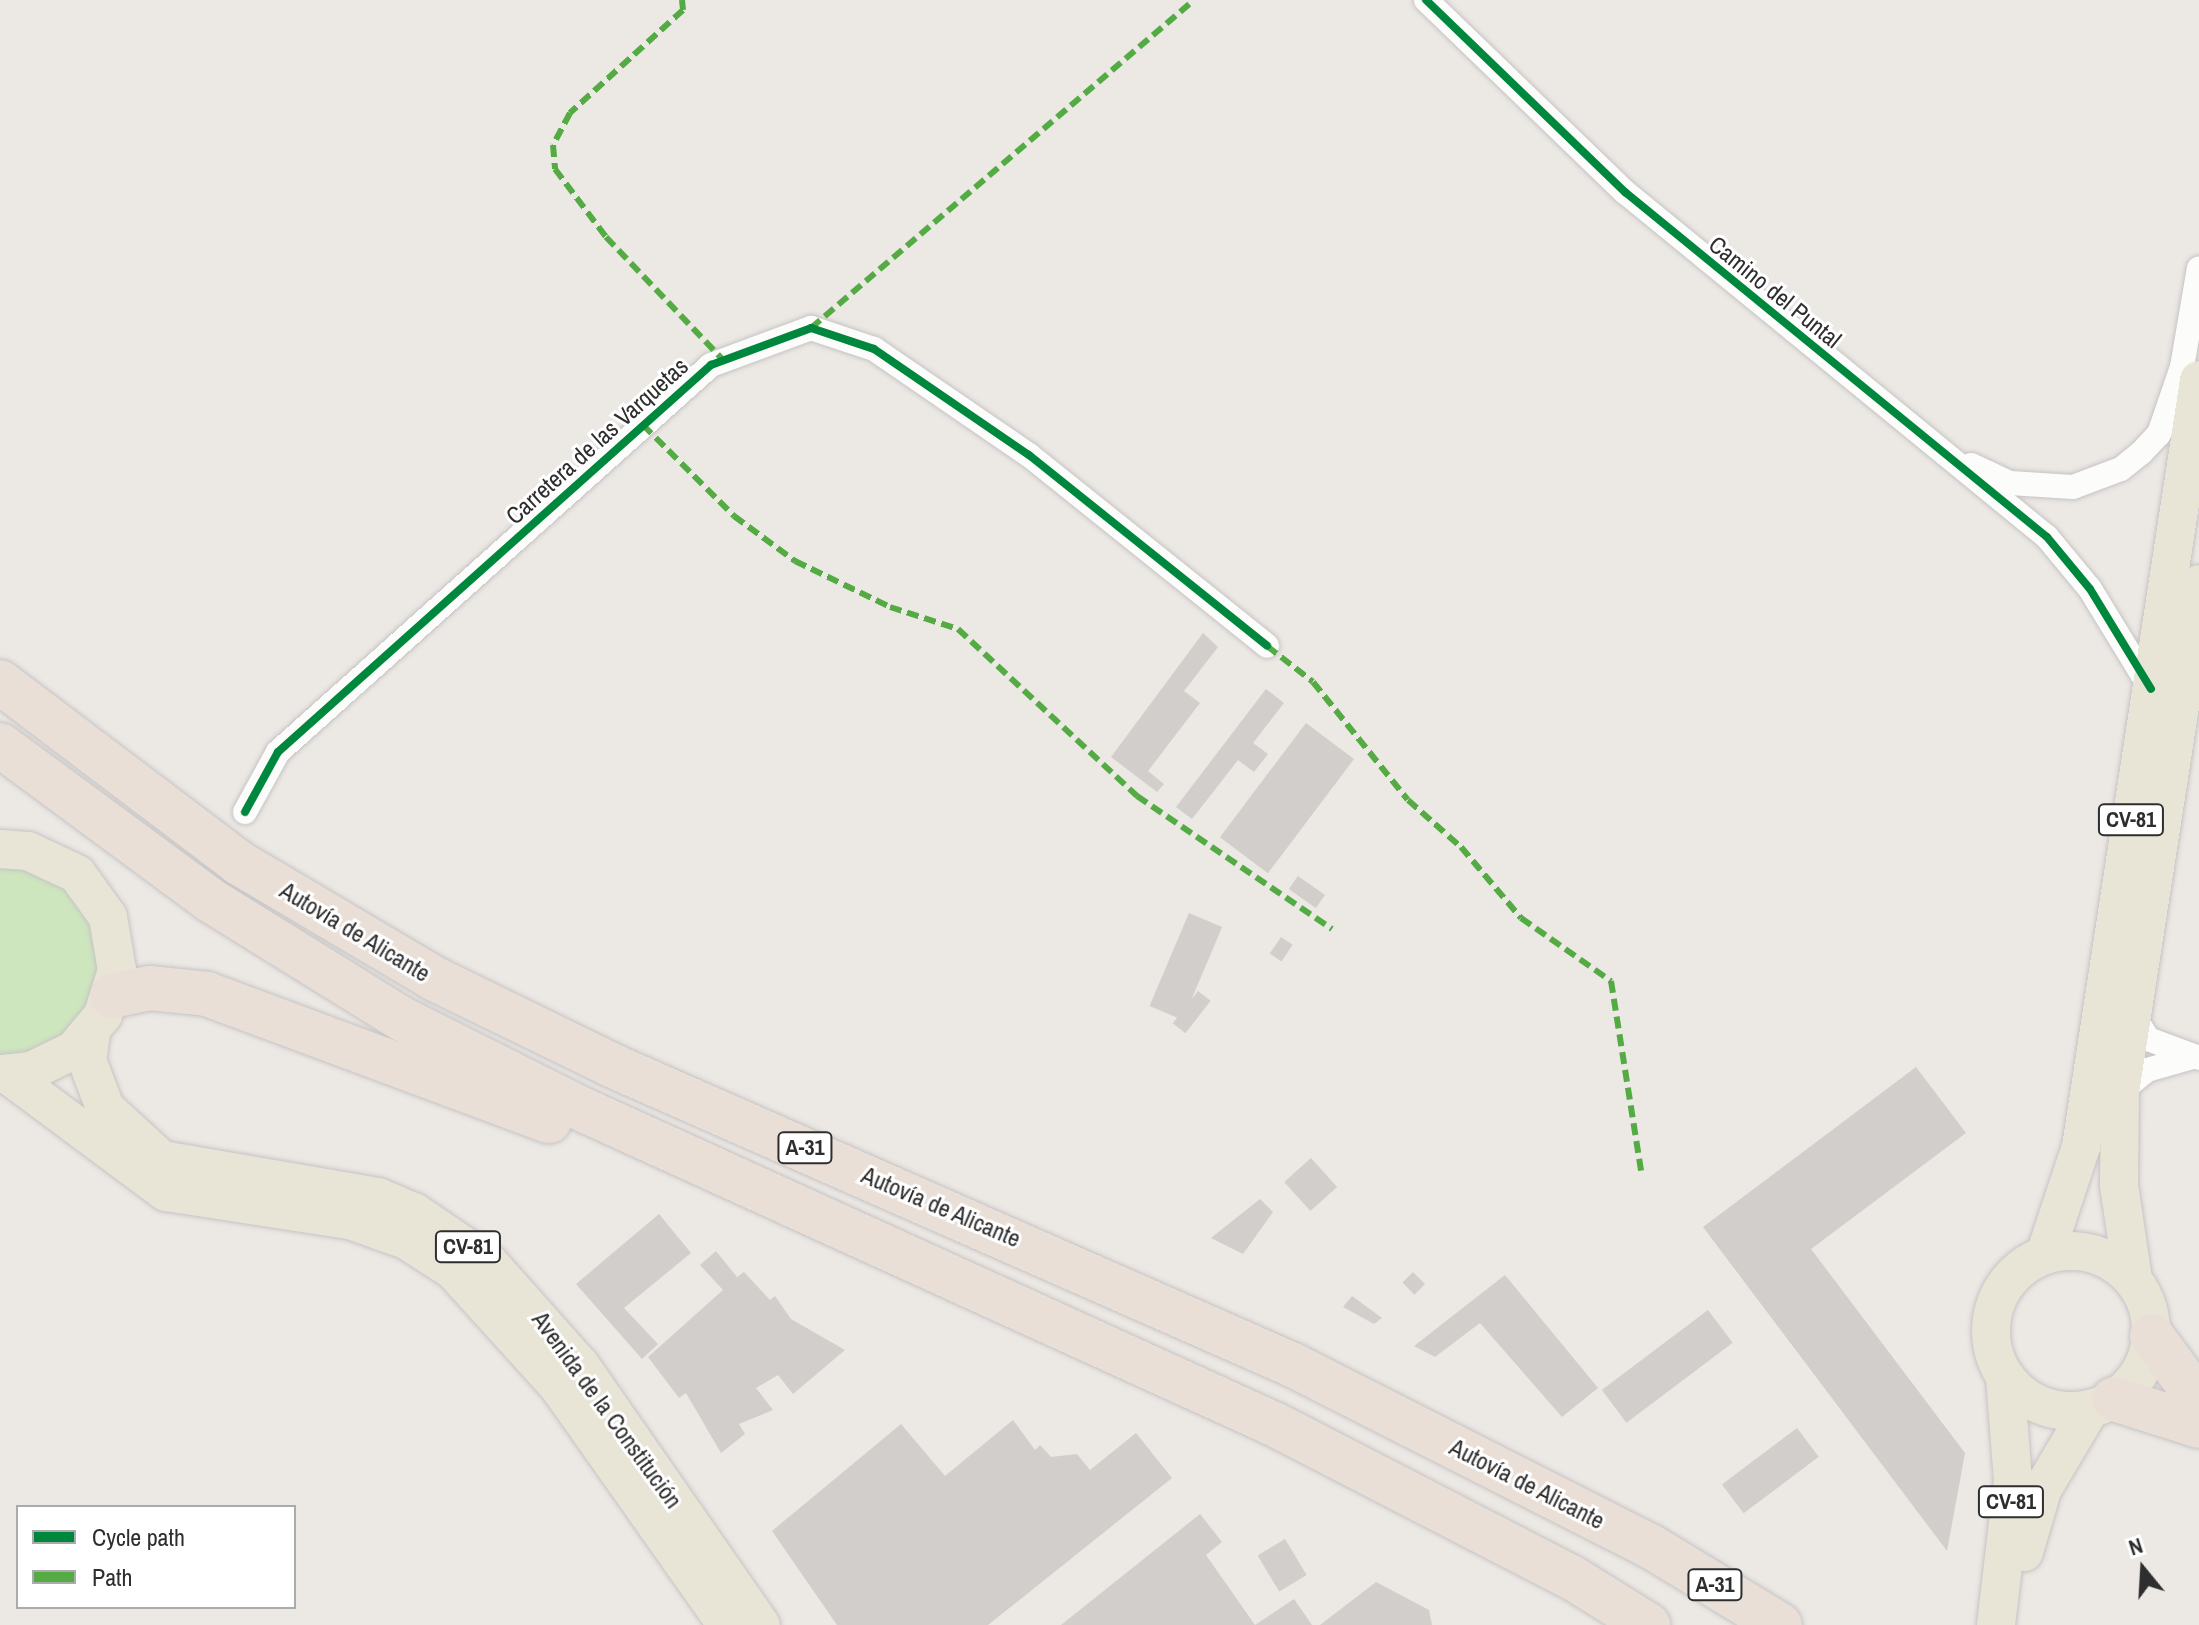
<!DOCTYPE html>
<meta charset="utf-8">
<style>
body{margin:0}
#map{position:relative;width:2199px;height:1625px;overflow:hidden;background:#ece8e4;font-family:"Archivo Narrow",sans-serif}
div>[style]{position:absolute}
.green>*{inset:0;background:#cee6be}
.building>*{inset:0;background:#d1cecb;transform-origin:0 0}
.roads{filter:drop-shadow(0 0 2px #c5c4c5) drop-shadow(0 0 2px #c5c4c5)}
.street>*{height:24px;margin:-12px;padding:0 12px;transform-origin:12px;border-radius:12px;background:#fcfcfb}
.primary>*{height:38px;margin:-19px;padding:0 19px;transform-origin:19px;border-radius:19px;background:#e8e4d6}
.primary>.ring{margin:-19px;padding:0;box-sizing:content-box;background:none;border:38px solid #e8e4d6;border-radius:50%}
.highway>*{height:44px;margin:-22px;padding:0 22px;transform-origin:22px;border-radius:22px;background:#eadfd6}
.quiet>*{height:6px;margin-top:-3px;transform-origin:0;background:repeating-linear-gradient(90deg,#54ab44 0 12px,transparent 0 18px)}
.cycleway>*{height:8px;margin:-4px;padding:0 4px;transform-origin:4px;border-radius:4px;background:#00873e}
span{translate:-50% -50%;white-space:nowrap;text-align:center;line-height:1.15;-webkit-text-stroke:6px #fff;paint-order:stroke}
.shield-label span{padding:2px 6px;background:#fff;border:2px solid;border-radius:6px;-webkit-text-stroke-width:0}
.shield-label{font-size:22px;color:#2e2e2e;font-weight:700}
.street-label{font-size:24px;color:#2e2e2e}
.legend{position:absolute;left:16px;top:1505px;width:280px;height:104px;box-sizing:border-box;background:#fff;border:2px solid #ababab;margin:0;padding:10px 14px;list-style:none;font-size:24px;color:#2e2e2e}
.legend li{display:flex;align-items:center;gap:16px;height:40px}
.legend b{width:40px;border:2px solid #ababab}
.north{position:absolute;left:2103px;top:1529px;width:80px;height:80px;-webkit-text-stroke:6px #fff;paint-order:stroke;rotate:342deg;font-size:22px;font-weight:700;line-height:32px;text-align:center;color:#2e2e2e}
.north::after{content:'';display:block;margin:auto;width:28px;height:36px;background:#2e2e2e;clip-path:polygon(50% 0,100% 100%,50% 72%,0 100%)}
</style>
<div id="map">
<div class="green">
<i style="clip-path:polygon(0 849px,95px 894px,103px 1015px,0 1074px)"></i>
</div>
<div class="building">
<i style="clip-path:polygon(1203px 633px,1218px 647px,1184px 691px,1200px 703px,1148px 771px,1164px 784px,1157px 792px,1111px 757px)"></i>
<i style="clip-path:polygon(1266px 689px,1284px 703px,1253px 743px,1268px 754px,1254px 772px,1238px 760px,1192px 819px,1176px 807px)"></i>
<i style="left:1306px;top:723px;width:60px;height:143px;rotate:37deg"></i>
<i style="left:1298px;top:876px;width:33px;height:16px;rotate:35deg"></i>
<i style="left:1189px;top:913px;width:36px;height:101px;rotate:23deg"></i>
<i style="left:1281px;top:937px;width:14px;height:20px;rotate:34deg"></i>
<i style="left:1198px;top:991px;width:16px;height:41px;rotate:38deg"></i>
<i style="clip-path:polygon(1916px 1067px,1966px 1133px,1811px 1249px,1965px 1453px,1947px 1551px,1703px 1227px)"></i>
<i style="left:1311px;top:1158px;width:39px;height:36px;rotate:48deg"></i>
<i style="clip-path:polygon(1260px 1199px,1273px 1212px,1243px 1254px,1211px 1238px)"></i>
<i style="clip-path:polygon(659px 1214px,691px 1253px,624px 1308px,658px 1344px,642px 1359px,576px 1284px)"></i>
<i style="clip-path:polygon(716px 1251px,737px 1277px,744px 1272px,770px 1300px,775px 1296px,791px 1319px,845px 1350px,793px 1394px,778px 1375px,756px 1388px,773px 1410px,739px 1424px,745px 1434px,721px 1453px,686px 1393px,679px 1398px,648px 1357px,723px 1290px,700px 1265px)"></i>
<i style="left:1413px;top:1272px;width:17px;height:15px;rotate:45deg"></i>
<i style="clip-path:polygon(1505px 1275px,1598px 1388px,1562px 1417px,1480px 1323px,1435px 1357px,1414px 1346px)"></i>
<i style="clip-path:polygon(1352px 1296px,1382px 1318px,1374px 1324px,1343px 1307px)"></i>
<i style="left:1708px;top:1310px;width:41px;height:133px;rotate:53deg"></i>
<i style="clip-path:polygon(1013px 1420px,1035px 1450px,1040px 1445px,1051px 1457px,1077px 1454px,1090px 1470px,1136px 1433px,1172px 1478px,988px 1625px,837px 1625px,772px 1531px,901px 1424px,945px 1476px)"></i>
<i style="left:1797px;top:1428px;width:36px;height:94px;rotate:53deg"></i>
<i style="clip-path:polygon(1200px 1514px,1222px 1542px,1206px 1555px,1255px 1625px,1061px 1625px)"></i>
<i style="left:1285px;top:1539px;width:42px;height:32px;rotate:59deg"></i>
<i style="clip-path:polygon(1376px 1582px,1429px 1610px,1432px 1625px,1320px 1625px)"></i>
<i style="clip-path:polygon(1294px 1599px,1312px 1625px,1255px 1625px)"></i>
</div>
<div class="roads">
<div class="street">
<i style="left:1426px;top:0;width:277px;rotate:44deg"></i>
<i style="left:1625px;top:192px;width:545px;rotate:39.27deg"></i>
<i style="left:2047px;top:537px;width:67px;rotate:50.4deg"></i>
<i style="left:2090px;top:589px;width:117px;rotate:58.6deg"></i>
<i style="left:1971px;top:465px;width:43px;rotate:24.8deg"></i>
<i style="left:2010px;top:483px;width:63px;rotate:3.6deg"></i>
<i style="left:2073px;top:487px;width:51px;rotate:-20.6deg"></i>
<i style="left:2121px;top:469px;width:26px;rotate:-39deg"></i>
<i style="left:2141px;top:453px;width:26px;rotate:-47deg"></i>
<i style="left:2159px;top:434px;width:71px;rotate:-71.1deg"></i>
<i style="left:2182px;top:367px;width:100px;rotate:-80.3deg"></i>
<i style="left:245px;top:812px;width:68px;rotate:-61.2deg"></i>
<i style="left:278px;top:752px;width:581px;rotate:-41.79deg"></i>
<i style="left:711px;top:365px;width:107px;rotate:-20.3deg"></i>
<i style="left:811px;top:328px;width:66px;rotate:18.4deg"></i>
<i style="left:874px;top:349px;width:188px;rotate:34.4deg"></i>
<i style="left:1029px;top:455px;width:305px;rotate:38.7deg"></i>
<i style="left:2132px;top:1014px;width:30px;rotate:57deg"></i>
<i style="left:2148px;top:1039px;width:54px;rotate:20.4deg"></i>
<i style="left:2120px;top:1092px;width:35px;rotate:-39deg"></i>
<i style="left:2147px;top:1070px;width:44px;rotate:-15.9deg"></i>
</div>
<div class="primary">
<i style="left:0;top:849px;width:28px;rotate:4deg"></i>
<i style="left:28px;top:851px;width:54px;rotate:25.1deg"></i>
<i style="left:77px;top:874px;width:53px;rotate:54.2deg"></i>
<i style="left:108px;top:917px;width:54px;rotate:80.4deg"></i>
<i style="left:117px;top:970px;width:47px;rotate:107.3deg"></i>
<i style="left:103px;top:1015px;width:45px;rotate:129.6deg"></i>
<i style="left:74px;top:1050px;width:48px;rotate:154deg"></i>
<i style="left:31px;top:1071px;width:31px;rotate:174deg"></i>
<i style="left:91px;top:1033px;width:27px;rotate:98deg"></i>
<i style="left:87px;top:1060px;width:51px;rotate:69.4deg"></i>
<i style="left:105px;top:1108px;width:77px;rotate:42.4deg"></i>
<i style="left:162px;top:1160px;width:219px;rotate:9.7deg"></i>
<i style="left:378px;top:1197px;width:39px;rotate:23deg"></i>
<i style="left:414px;top:1212px;width:91px;rotate:34.2deg"></i>
<i style="left:489px;top:1263px;width:137px;rotate:48.3deg"></i>
<i style="left:580px;top:1365px;width:317px;rotate:55.2deg"></i>
<i style="left:7px;top:1074px;width:198px;rotate:36.6deg"></i>
<i style="left:166px;top:1192px;width:186px;rotate:8.7deg"></i>
<i style="left:350px;top:1220px;width:59px;rotate:19.7deg"></i>
<i style="left:406px;top:1240px;width:56px;rotate:32.6deg"></i>
<i style="left:453px;top:1270px;width:158px;rotate:47.8deg"></i>
<i style="left:559px;top:1387px;width:291px;rotate:54.8deg"></i>
<i class="ring" style="left:1991px;top:1251px;width:122px;height:122px"></i>
<i style="left:2045px;top:1255px;width:114px;rotate:-71.6deg"></i>
<i style="left:2081px;top:1147px;width:776px;rotate:-81.25deg"></i>
<i style="left:2133px;top:1279px;width:95px;rotate:-98.5deg"></i>
<i style="left:2119px;top:1185px;width:93px;rotate:-89.4deg"></i>
<i style="left:2120px;top:1092px;width:514px;rotate:-81.16deg"></i>
<i style="left:2024px;top:1552px;width:65px;rotate:-73.8deg"></i>
<i style="left:2042px;top:1490px;width:94px;rotate:-59.3deg"></i>
<i style="left:1996px;top:1625px;width:145px;rotate:-83.3deg"></i>
<i style="left:2013px;top:1481px;width:103px;rotate:-94.4deg"></i>
</div>
<div class="highway">
<i style="left:0;top:682px;width:300px;rotate:37.1deg"></i>
<i style="left:239px;top:863px;width:228px;rotate:30.6deg"></i>
<i style="left:435px;top:979px;width:196px;rotate:26deg"></i>
<i style="left:611px;top:1065px;width:747px;rotate:23.75deg"></i>
<i style="left:1295px;top:1366px;width:398px;rotate:26.9deg"></i>
<i style="left:1650px;top:1546px;width:152px;rotate:31.3deg"></i>
<i style="left:0;top:745px;width:261px;rotate:36.4deg"></i>
<i style="left:210px;top:900px;width:226px;rotate:31.8deg"></i>
<i style="left:402px;top:1019px;width:206px;rotate:26.6deg"></i>
<i style="left:586px;top:1111px;width:758px;rotate:24.47deg"></i>
<i style="left:1276px;top:1425px;width:332px;rotate:27.3deg"></i>
<i style="left:1571px;top:1577px;width:91px;rotate:31.9deg"></i>
<i style="left:112px;top:996px;width:39px;rotate:-12deg"></i>
<i style="left:150px;top:988px;width:57px;rotate:6deg"></i>
<i style="left:207px;top:994px;width:365px;rotate:20.4deg"></i>
<i style="left:2152px;top:1336px;width:79px;rotate:53.7deg"></i>
<i style="left:2114px;top:1399px;width:89px;rotate:17.6deg"></i>
</div>
</div>
<div class="quiet">
<i style="left:682px;top:0;width:10px;rotate:84deg"></i>
<i style="left:683px;top:10px;width:153px;rotate:137.7deg"></i>
<i style="left:570px;top:113px;width:36px;rotate:118deg"></i>
<i style="left:553px;top:145px;width:24px;rotate:85deg"></i>
<i style="left:555px;top:169px;width:85px;rotate:53.1deg"></i>
<i style="left:606px;top:237px;width:168px;rotate:46.4deg"></i>
<i style="left:811px;top:328px;width:504px;rotate:-40.58deg"></i>
<i style="left:643px;top:425px;width:129px;rotate:45deg"></i>
<i style="left:734px;top:516px;width:76px;rotate:36.4deg"></i>
<i style="left:795px;top:561px;width:106px;rotate:25.8deg"></i>
<i style="left:890px;top:607px;width:71px;rotate:17.9deg"></i>
<i style="left:958px;top:629px;width:245px;rotate:43deg"></i>
<i style="left:1137px;top:796px;width:236px;rotate:34.3deg"></i>
<i style="left:1267px;top:646px;width:58px;rotate:38deg"></i>
<i style="left:1313px;top:682px;width:151px;rotate:51.2deg"></i>
<i style="left:1408px;top:800px;width:71px;rotate:41.6deg"></i>
<i style="left:1461px;top:847px;width:93px;rotate:49.8deg"></i>
<i style="left:1521px;top:918px;width:110px;rotate:35deg"></i>
<i style="left:1611px;top:981px;width:198px;rotate:81deg"></i>
</div>
<div class="cycleway">
<i style="left:1426px;top:0;width:277px;rotate:44deg"></i>
<i style="left:1625px;top:192px;width:545px;rotate:39.27deg"></i>
<i style="left:2047px;top:537px;width:67px;rotate:50.4deg"></i>
<i style="left:2090px;top:589px;width:117px;rotate:58.6deg"></i>
<i style="left:245px;top:812px;width:68px;rotate:-61.2deg"></i>
<i style="left:278px;top:752px;width:581px;rotate:-41.79deg"></i>
<i style="left:711px;top:365px;width:107px;rotate:-20.3deg"></i>
<i style="left:811px;top:328px;width:66px;rotate:18.4deg"></i>
<i style="left:874px;top:349px;width:188px;rotate:34.4deg"></i>
<i style="left:1029px;top:455px;width:305px;rotate:38.7deg"></i>
</div>
<div class="shield-label">
<span style="left:2131px;top:820px">CV-81</span>
<span style="left:805px;top:1148px">A-31</span>
<span style="left:468px;top:1247px">CV-81</span>
<span style="left:2011px;top:1502px">CV-81</span>
<span style="left:1715px;top:1585px">A-31</span>
</div>
<div class="street-label">
<span style="left:1775px;top:292px;rotate:39deg">Camino del Puntal</span>
<span style="left:597px;top:441px;rotate:-42deg">Carretera de las Varquetas</span>
<span style="left:355px;top:932px;rotate:31deg">Autovía de Alicante</span>
<span style="left:941px;top:1207px;rotate:23deg">Autovía de Alicante</span>
<span style="left:607px;top:1410px;rotate:54deg">Avenida de la Constitución</span>
<span style="left:1527px;top:1484px;rotate:27deg">Autovía de Alicante</span>
</div>
<ul class="legend">
<li><b style="height:10px;background:#00873e"></b>Cycle path</li>
<li><b style="height:10px;background:#54ab44"></b>Path</li>
</ul>
<div class="north">N</div>
</div>
